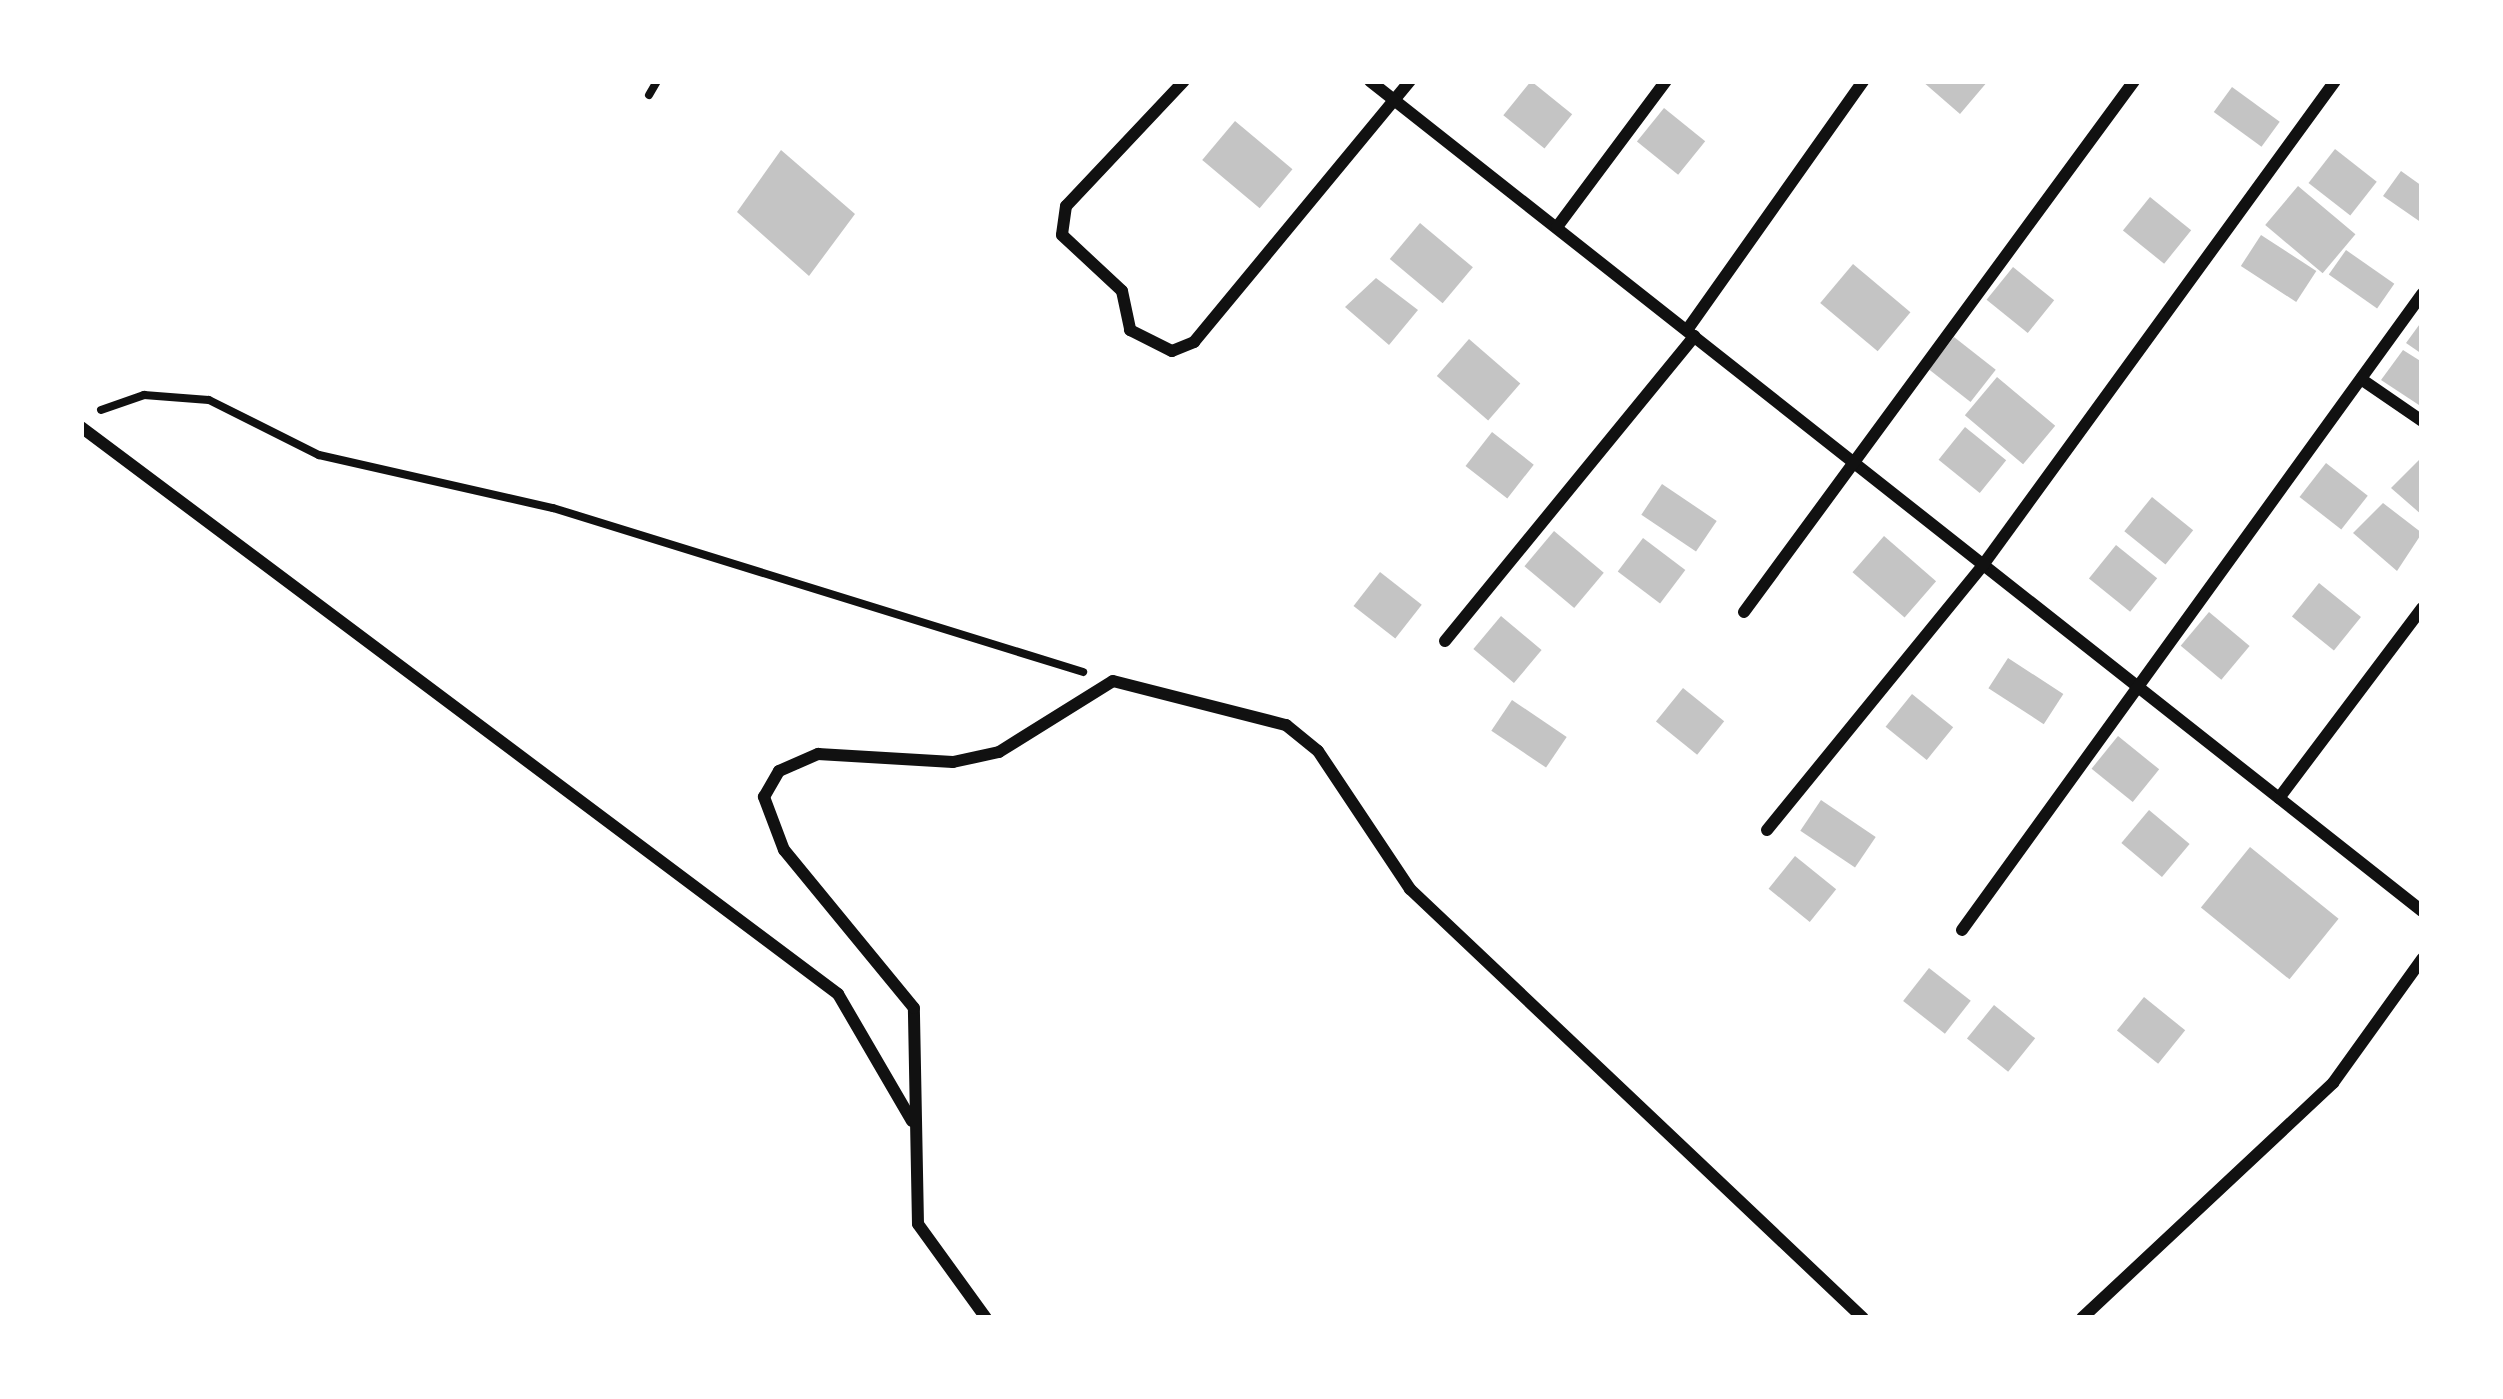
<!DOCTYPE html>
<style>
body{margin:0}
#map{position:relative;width:2503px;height:1399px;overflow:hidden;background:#fff;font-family:"Open Sans",sans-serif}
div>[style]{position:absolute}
.building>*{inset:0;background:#c4c4c4;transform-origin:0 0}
.path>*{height:8px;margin:-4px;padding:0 4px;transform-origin:4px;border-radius:4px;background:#111}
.minor>*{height:12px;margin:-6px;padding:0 6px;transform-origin:6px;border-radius:6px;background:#111}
span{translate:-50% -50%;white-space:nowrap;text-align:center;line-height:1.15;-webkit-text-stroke:9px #fff;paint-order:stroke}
.frame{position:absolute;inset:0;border:84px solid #fff;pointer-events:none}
</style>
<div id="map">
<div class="building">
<i style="left:1531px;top:81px;width:53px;height:44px;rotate:39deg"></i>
<i style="clip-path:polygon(1922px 81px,1988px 81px,1960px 114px)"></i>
<i style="left:2232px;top:87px;width:59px;height:31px;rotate:36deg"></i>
<i style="left:1664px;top:108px;width:53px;height:43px;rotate:39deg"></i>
<i style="left:1235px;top:121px;width:75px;height:51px;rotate:40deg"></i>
<i style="left:2335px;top:149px;width:53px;height:43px;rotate:38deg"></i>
<i style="clip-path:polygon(781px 150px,855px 214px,809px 276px,737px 212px)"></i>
<i style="clip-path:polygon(2401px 171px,2422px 186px,2422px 223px,2383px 196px)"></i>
<i style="left:2298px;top:186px;width:75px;height:51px;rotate:40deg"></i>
<i style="left:2150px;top:197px;width:53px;height:43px;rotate:39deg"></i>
<i style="left:1420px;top:223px;width:69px;height:47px;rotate:40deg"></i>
<i style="left:2261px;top:235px;width:66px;height:37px;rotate:33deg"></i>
<i style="left:2346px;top:250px;width:59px;height:30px;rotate:35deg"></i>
<i style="left:1853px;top:264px;width:75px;height:51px;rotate:40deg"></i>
<i style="left:2013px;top:267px;width:53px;height:42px;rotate:39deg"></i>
<i style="clip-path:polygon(1376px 278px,1418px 310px,1389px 345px,1345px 307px)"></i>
<i style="clip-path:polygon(2422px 321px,2422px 354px,2406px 343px)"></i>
<i style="left:1954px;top:337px;width:53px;height:41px;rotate:38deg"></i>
<i style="left:1469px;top:339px;width:68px;height:49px;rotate:41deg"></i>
<i style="clip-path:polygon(2403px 350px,2422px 362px,2422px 407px,2381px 380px)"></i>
<i style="left:1997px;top:377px;width:76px;height:50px;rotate:40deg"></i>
<i style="left:1965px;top:427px;width:53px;height:42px;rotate:39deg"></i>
<i style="left:1492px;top:432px;width:53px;height:43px;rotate:38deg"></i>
<i style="clip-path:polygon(2422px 457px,2422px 515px,2391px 488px)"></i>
<i style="left:2326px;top:463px;width:53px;height:43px;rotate:38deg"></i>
<i style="left:1662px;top:484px;width:66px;height:37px;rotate:34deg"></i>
<i style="left:2152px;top:497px;width:53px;height:44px;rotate:39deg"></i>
<i style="clip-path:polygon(2383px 503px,2422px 533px,2397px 571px,2353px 533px)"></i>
<i style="left:1554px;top:531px;width:65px;height:46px;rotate:40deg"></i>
<i style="left:1884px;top:536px;width:69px;height:48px;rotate:41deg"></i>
<i style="left:1643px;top:538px;width:53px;height:42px;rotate:37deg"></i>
<i style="left:2116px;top:545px;width:53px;height:43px;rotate:39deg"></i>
<i style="left:1380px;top:572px;width:53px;height:43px;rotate:38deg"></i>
<i style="left:2319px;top:583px;width:54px;height:43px;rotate:39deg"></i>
<i style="left:2209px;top:612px;width:53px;height:44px;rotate:40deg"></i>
<i style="left:1501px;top:616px;width:53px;height:43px;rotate:40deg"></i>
<i style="left:2008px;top:658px;width:66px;height:36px;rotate:33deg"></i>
<i style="left:1683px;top:688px;width:53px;height:43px;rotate:39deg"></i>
<i style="left:1912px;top:694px;width:53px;height:42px;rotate:39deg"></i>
<i style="left:1512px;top:700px;width:66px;height:37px;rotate:34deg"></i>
<i style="left:2118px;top:736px;width:53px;height:42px;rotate:39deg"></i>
<i style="left:1821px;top:800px;width:66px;height:37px;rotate:34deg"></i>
<i style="left:2149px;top:810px;width:53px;height:43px;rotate:40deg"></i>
<i style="left:2250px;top:847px;width:114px;height:78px;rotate:39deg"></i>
<i style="left:1795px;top:856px;width:53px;height:42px;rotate:39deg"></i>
<i style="left:1929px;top:968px;width:53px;height:42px;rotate:38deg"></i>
<i style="left:2144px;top:997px;width:53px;height:43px;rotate:39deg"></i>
<i style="left:1994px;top:1005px;width:53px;height:43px;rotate:39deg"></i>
</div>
<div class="path">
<i style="left:649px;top:95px;width:16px;rotate:-60deg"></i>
<i style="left:101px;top:410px;width:46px;rotate:-19.2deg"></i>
<i style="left:144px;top:395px;width:65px;rotate:4.4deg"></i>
<i style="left:209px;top:400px;width:123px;rotate:26.6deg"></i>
<i style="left:319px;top:455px;width:240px;rotate:12.8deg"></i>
<i style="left:553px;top:508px;width:555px;rotate:17.19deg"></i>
</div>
<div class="minor">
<i style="left:1184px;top:81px;width:172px;rotate:133.3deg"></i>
<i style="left:1066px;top:206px;width:29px;rotate:98deg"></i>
<i style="left:1062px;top:235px;width:82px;rotate:43deg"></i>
<i style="left:1122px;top:291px;width:40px;rotate:78deg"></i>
<i style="left:1130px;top:330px;width:47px;rotate:26.6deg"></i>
<i style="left:1172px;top:351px;width:24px;rotate:-22deg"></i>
<i style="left:1194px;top:342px;width:339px;rotate:-50.4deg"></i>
<i style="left:1370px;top:81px;width:1340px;rotate:38.27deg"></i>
<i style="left:1557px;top:227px;width:182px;rotate:-53.3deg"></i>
<i style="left:1687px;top:330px;width:305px;rotate:-54.7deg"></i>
<i style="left:2361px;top:379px;width:74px;rotate:34.5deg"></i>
<i style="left:81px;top:427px;width:946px;rotate:36.83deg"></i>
<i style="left:838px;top:994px;width:147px;rotate:59.8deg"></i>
<i style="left:1744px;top:612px;width:659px;rotate:-53.7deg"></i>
<i style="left:1445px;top:641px;width:394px;rotate:-50.7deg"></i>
<i style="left:2279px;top:798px;width:238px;rotate:-53deg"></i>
<i style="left:1767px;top:830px;width:342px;rotate:-50.8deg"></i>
<i style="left:1983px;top:565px;width:598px;rotate:-53.97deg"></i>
<i style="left:1962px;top:930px;width:785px;rotate:-54.12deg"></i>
<i style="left:986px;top:1318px;width:116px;rotate:-125.9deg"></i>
<i style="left:918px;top:1224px;width:216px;rotate:-91.1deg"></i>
<i style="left:914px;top:1008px;width:205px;rotate:-129.4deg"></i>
<i style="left:784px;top:850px;width:57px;rotate:-110.7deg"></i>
<i style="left:764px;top:797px;width:30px;rotate:-60deg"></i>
<i style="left:779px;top:771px;width:43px;rotate:-23.6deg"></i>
<i style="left:818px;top:754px;width:135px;rotate:3.4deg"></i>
<i style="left:953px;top:762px;width:47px;rotate:-12.3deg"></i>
<i style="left:999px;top:752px;width:134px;rotate:-31.9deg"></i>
<i style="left:1113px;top:681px;width:179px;rotate:14.3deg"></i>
<i style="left:1286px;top:725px;width:41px;rotate:39.1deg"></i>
<i style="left:1318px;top:751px;width:166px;rotate:56.3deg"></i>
<i style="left:1410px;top:889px;width:624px;rotate:43.44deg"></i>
<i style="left:2082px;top:1318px;width:344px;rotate:-43.1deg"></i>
<i style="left:2333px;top:1083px;width:153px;rotate:-54.3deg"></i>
</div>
<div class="frame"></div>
</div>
